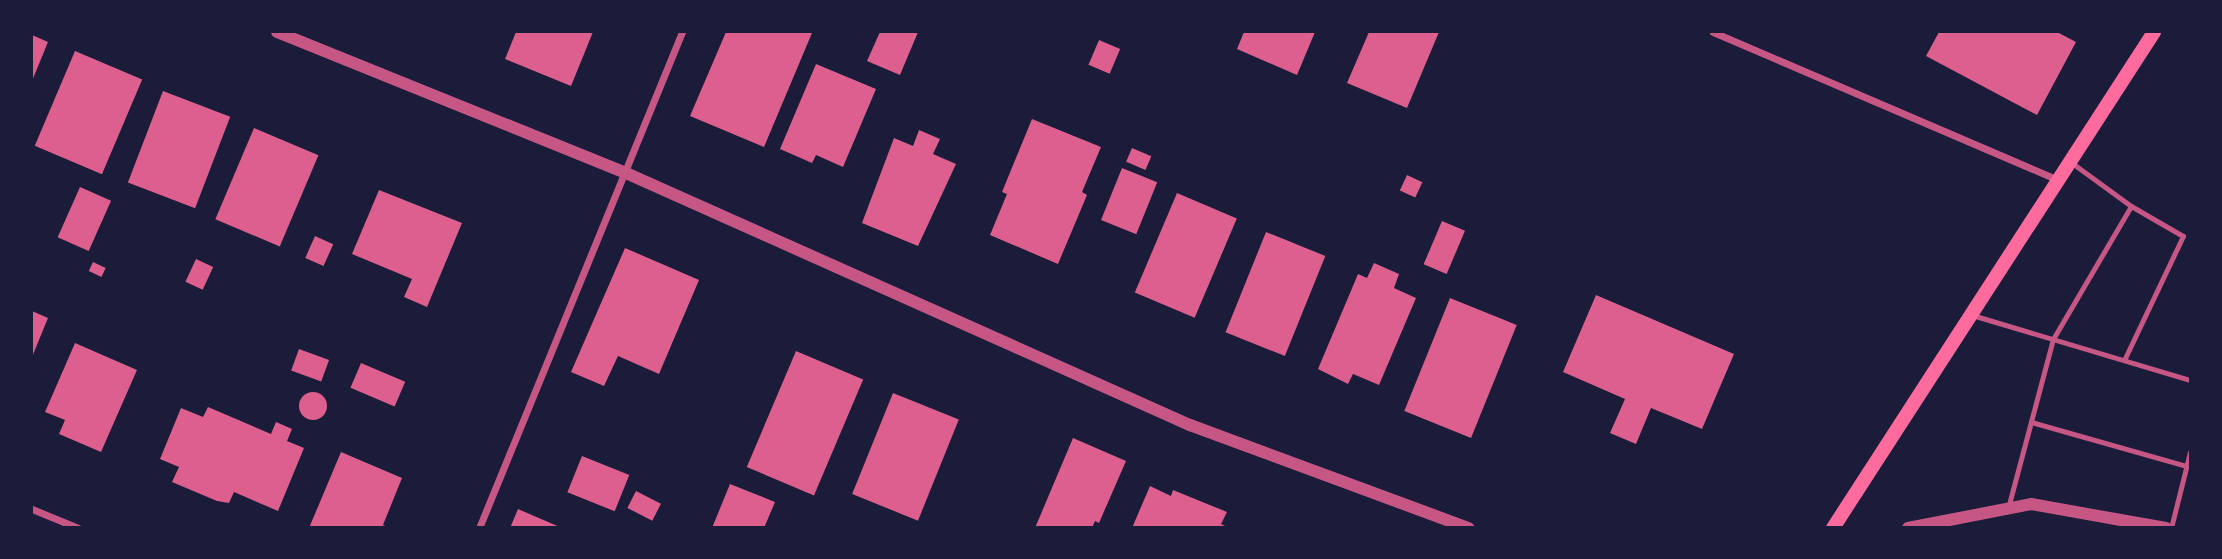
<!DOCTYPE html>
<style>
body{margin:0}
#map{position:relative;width:2222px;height:559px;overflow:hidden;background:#1b1b3a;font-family:"Libre Baskerville",serif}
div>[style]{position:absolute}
.building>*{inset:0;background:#dd5f8e;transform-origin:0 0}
.round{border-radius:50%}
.service>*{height:5px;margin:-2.5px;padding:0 2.5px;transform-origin:2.5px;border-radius:2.5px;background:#c65784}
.minor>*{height:7px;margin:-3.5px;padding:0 3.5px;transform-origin:3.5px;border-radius:3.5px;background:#c65784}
.tertiary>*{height:12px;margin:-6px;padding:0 6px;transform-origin:6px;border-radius:6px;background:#c65784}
.secondary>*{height:14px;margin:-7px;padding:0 7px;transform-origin:7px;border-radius:7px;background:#ff6b9d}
span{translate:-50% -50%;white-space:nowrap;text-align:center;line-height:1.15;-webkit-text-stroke:7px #1b1b3a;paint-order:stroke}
.frame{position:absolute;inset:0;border:33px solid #1b1b3a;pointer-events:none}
</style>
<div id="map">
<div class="building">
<i style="clip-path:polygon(516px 32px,593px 32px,571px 86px,505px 59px)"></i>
<i style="clip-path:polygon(726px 32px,812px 33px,764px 147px,690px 116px)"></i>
<i style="clip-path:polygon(880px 32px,918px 32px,900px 75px,867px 61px)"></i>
<i style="clip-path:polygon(1244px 32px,1315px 32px,1297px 75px,1237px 49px)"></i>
<i style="clip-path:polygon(1369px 32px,1439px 32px,1407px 108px,1347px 83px)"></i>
<i style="clip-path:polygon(1939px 32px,2057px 32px,2076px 42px,2037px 115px,1926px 56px)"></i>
<i style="clip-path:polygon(32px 35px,48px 42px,32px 81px)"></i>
<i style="left:1099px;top:40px;width:23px;height:27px;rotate:23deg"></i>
<i style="left:75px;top:51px;width:73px;height:103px;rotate:23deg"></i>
<i style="clip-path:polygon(816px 64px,876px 89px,843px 167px,816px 155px,812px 163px,780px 149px)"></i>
<i style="left:163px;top:91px;width:72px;height:98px;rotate:21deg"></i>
<i style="clip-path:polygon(1032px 119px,1101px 147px,1082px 192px,1087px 195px,1058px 264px,990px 235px,1007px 194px,1002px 192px)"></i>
<i style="left:254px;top:128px;width:70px;height:99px;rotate:23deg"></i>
<i style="clip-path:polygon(919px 130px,940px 139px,933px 154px,956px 164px,918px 246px,862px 223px,894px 138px,913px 146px)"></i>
<i style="left:1132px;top:148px;width:21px;height:15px;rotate:23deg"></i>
<i style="left:1122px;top:168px;width:38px;height:56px;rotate:22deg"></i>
<i style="left:1407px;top:175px;width:17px;height:17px;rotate:25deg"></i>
<i style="left:80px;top:187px;width:34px;height:55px;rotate:24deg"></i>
<i style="clip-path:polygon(379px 190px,462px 223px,427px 307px,404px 297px,412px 279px,352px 254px)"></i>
<i style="left:1177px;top:193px;width:65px;height:108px;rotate:23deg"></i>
<i style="left:1442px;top:221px;width:25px;height:47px;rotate:23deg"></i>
<i style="left:1266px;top:232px;width:64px;height:108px;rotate:22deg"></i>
<i style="left:315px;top:236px;width:20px;height:24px;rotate:24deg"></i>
<i style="clip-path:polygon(625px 248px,699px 280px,659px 374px,618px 356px,604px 386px,571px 372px)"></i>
<i style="left:196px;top:259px;width:19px;height:25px;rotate:25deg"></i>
<i style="left:93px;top:262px;width:14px;height:10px;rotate:25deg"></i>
<i style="clip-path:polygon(1374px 263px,1399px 274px,1394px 288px,1416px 298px,1379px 385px,1353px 374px,1348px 384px,1318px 369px,1358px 274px,1367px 278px)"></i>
<i style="clip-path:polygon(1596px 295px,1734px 354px,1702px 429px,1651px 408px,1636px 444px,1610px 433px,1625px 399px,1563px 372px)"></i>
<i style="left:1450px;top:298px;width:72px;height:122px;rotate:22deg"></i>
<i style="clip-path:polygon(32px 311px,48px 318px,32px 357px)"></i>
<i style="clip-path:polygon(75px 343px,137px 370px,101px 452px,59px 434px,65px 420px,45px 412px)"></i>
<i style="left:299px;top:349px;width:32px;height:23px;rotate:20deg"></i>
<i style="left:796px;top:351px;width:73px;height:126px;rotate:23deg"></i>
<i style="left:361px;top:363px;width:48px;height:27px;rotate:23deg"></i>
<i class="round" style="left:299px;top:392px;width:28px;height:28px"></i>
<i style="left:893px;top:393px;width:71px;height:109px;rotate:22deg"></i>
<i style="clip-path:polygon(208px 407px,271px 434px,276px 422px,292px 429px,287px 441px,304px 448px,278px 511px,234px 492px,229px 503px,217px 501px,172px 482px,179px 467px,160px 459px,181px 408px,203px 417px)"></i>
<i style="clip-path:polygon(1073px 438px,1126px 461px,1099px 523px,1095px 521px,1092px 528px,1035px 528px)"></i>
<i style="clip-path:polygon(341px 452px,402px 478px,383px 525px,389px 528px,309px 528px)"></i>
<i style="left:582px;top:456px;width:51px;height:39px;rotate:22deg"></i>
<i style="clip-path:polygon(730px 484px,775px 502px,764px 528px,712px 528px)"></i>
<i style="clip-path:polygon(1150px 486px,1171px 496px,1173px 490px,1227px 512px,1221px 524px,1229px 528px,1132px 528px)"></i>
<i style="left:636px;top:491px;width:28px;height:19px;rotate:27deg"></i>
<i style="clip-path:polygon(518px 509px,562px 528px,510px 528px)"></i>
</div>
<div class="service">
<i style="left:2072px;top:163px;width:73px;rotate:36.1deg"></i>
<i style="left:2131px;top:206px;width:60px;rotate:30deg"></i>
<i style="left:2183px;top:236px;width:137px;rotate:115.4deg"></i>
<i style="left:1972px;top:315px;width:227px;rotate:16.6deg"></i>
<i style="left:2031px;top:422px;width:162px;rotate:15.8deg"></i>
<i style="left:2008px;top:508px;width:175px;rotate:-75.1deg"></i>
<i style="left:2053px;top:339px;width:154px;rotate:-59.6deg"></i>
<i style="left:2171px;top:528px;width:78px;rotate:-76deg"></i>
</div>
<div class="minor">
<i style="left:1713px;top:32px;width:375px;rotate:23.2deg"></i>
<i style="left:32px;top:509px;width:50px;rotate:22.4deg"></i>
<i style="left:479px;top:528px;width:536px;rotate:-67.74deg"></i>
</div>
<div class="tertiary">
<i style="left:277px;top:32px;width:376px;rotate:22deg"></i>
<i style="left:626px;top:173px;width:618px;rotate:24.08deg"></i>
<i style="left:1190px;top:425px;width:297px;rotate:20.3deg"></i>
<i style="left:1908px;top:528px;width:125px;rotate:-11deg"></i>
<i style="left:2031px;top:504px;width:137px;rotate:10.1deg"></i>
</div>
<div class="secondary">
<i style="left:1833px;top:528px;width:591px;rotate:-57.09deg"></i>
</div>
<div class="frame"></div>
</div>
